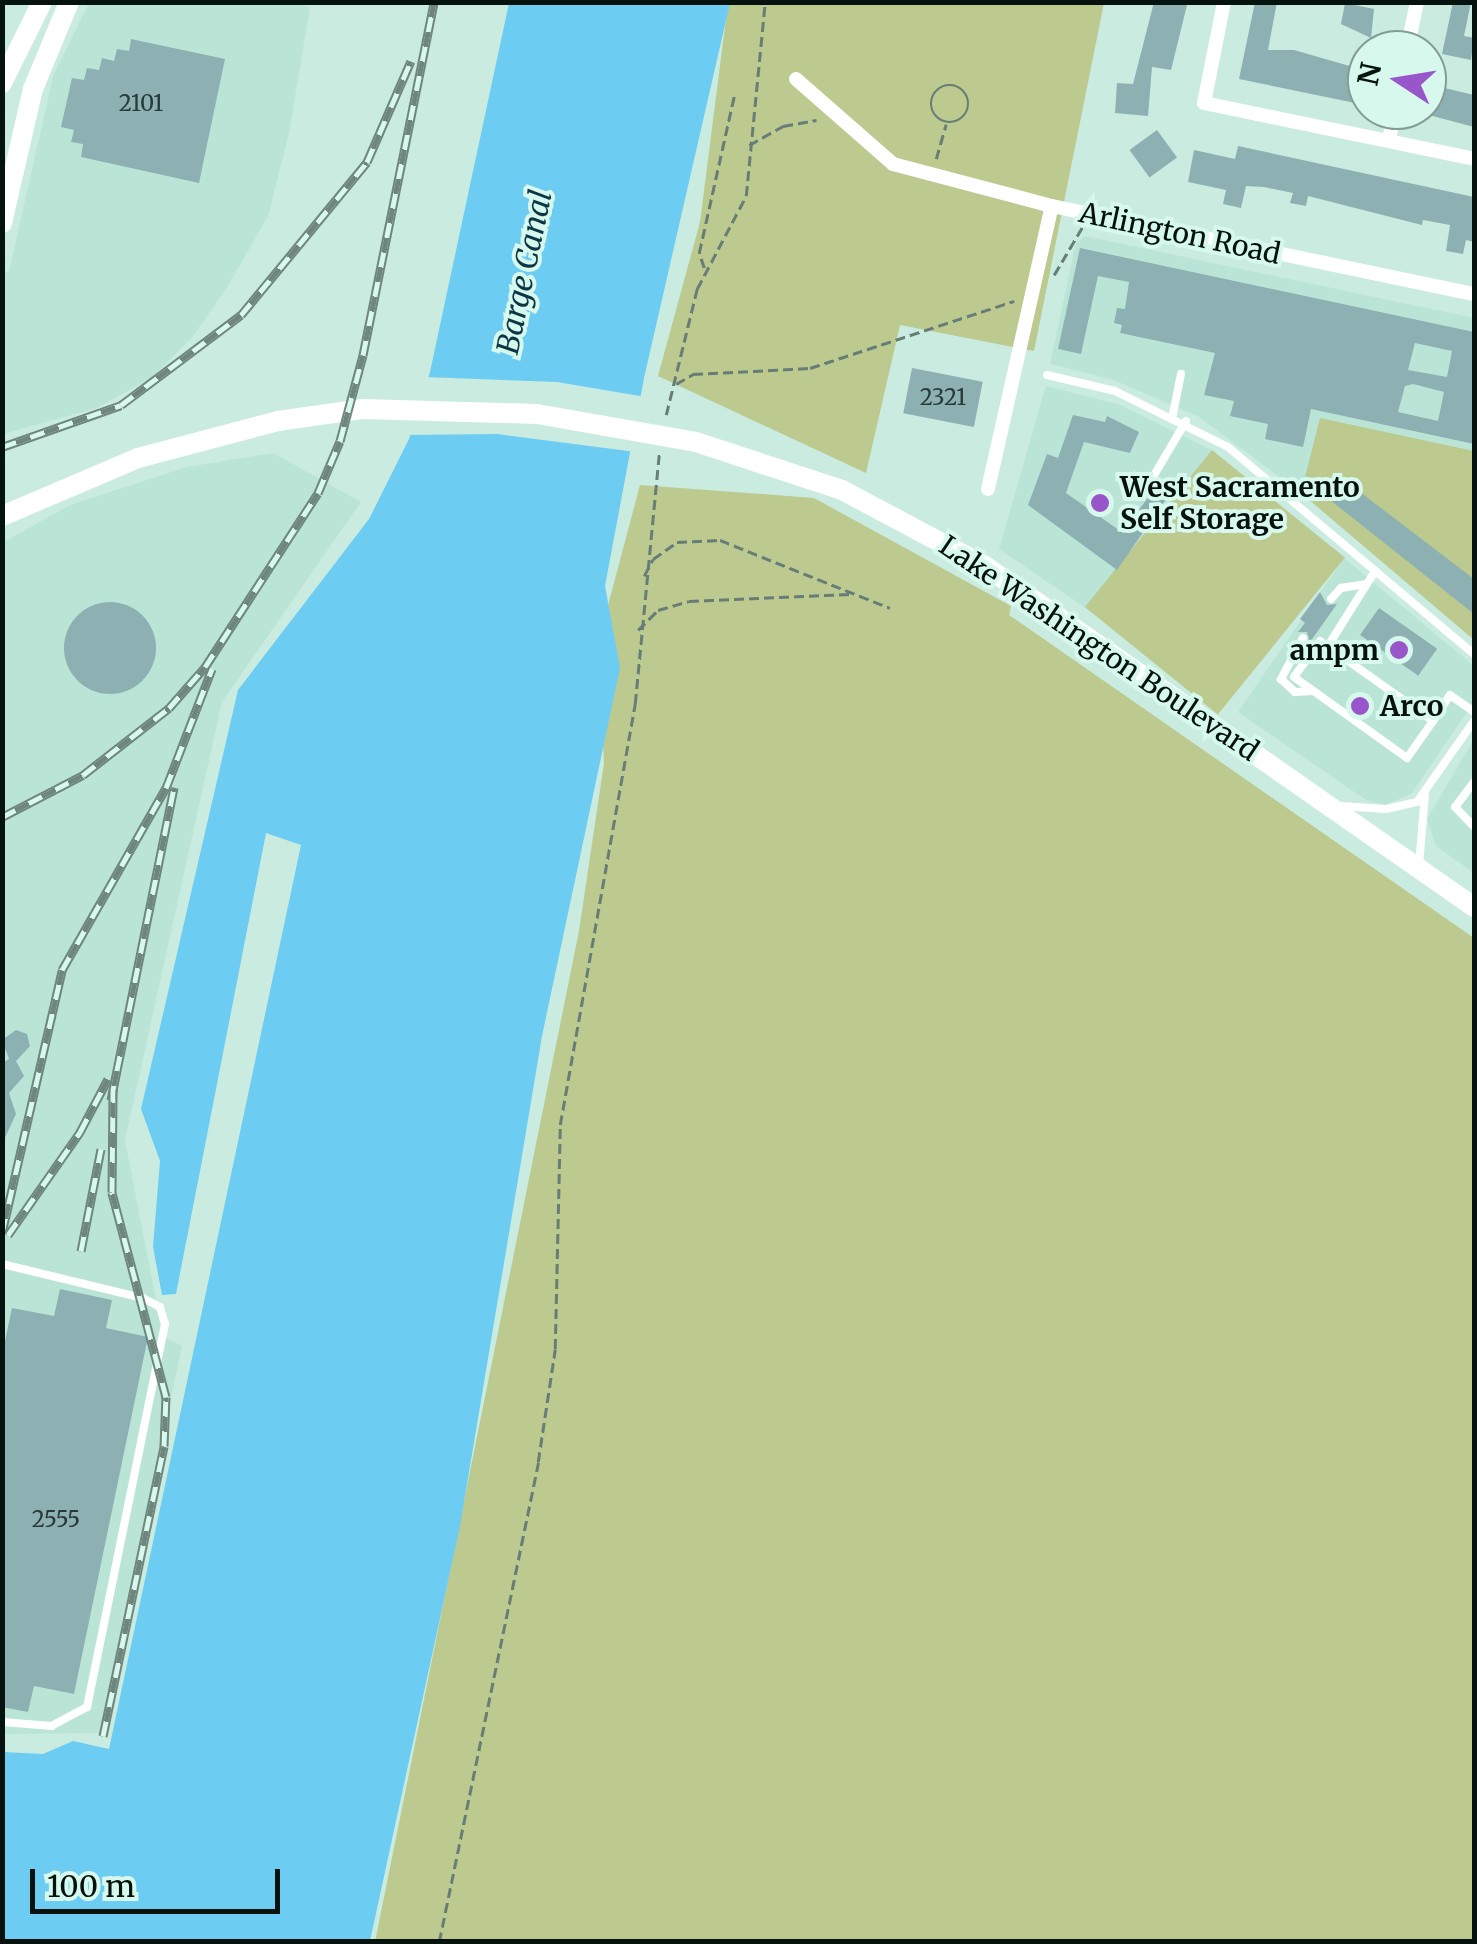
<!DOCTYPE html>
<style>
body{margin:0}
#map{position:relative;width:1477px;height:1944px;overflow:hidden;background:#caebe0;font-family:Merriweather,serif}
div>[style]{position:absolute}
.built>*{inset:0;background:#bae5d6}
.green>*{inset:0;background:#bcc98f;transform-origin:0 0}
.water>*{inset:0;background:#6dccf2}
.pier>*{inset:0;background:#caebe0}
.building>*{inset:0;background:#8db1b2;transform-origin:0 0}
.round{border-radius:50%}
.path>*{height:2.5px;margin-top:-1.25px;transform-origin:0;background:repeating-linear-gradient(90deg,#677e76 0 10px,transparent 0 15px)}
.path>.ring{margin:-1.25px;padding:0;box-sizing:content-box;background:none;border:2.5px solid #677e76;border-radius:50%}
.lane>*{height:8px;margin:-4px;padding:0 4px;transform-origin:4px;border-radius:4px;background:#fff}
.street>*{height:14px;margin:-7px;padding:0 7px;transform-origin:7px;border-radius:7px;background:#fff}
.secondary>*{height:20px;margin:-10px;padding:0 10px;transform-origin:10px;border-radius:10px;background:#fff}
.rail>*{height:9px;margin-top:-4.5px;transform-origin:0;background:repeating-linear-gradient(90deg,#d7f8ed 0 15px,#6f867e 0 30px);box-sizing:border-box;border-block:2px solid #6f867e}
.dots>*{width:28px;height:28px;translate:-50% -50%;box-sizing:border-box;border:5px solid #d7f8ed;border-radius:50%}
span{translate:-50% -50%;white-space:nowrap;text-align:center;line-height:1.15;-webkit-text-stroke:8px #d7f8ed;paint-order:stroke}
.number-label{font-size:22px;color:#283a37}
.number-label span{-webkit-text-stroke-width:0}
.street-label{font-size:28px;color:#06120e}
.poi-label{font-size:28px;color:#06120e;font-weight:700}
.left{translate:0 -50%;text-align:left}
.right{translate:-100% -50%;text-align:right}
.water-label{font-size:30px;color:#0a3646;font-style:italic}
.frame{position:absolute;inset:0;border:5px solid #06120e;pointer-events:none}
.north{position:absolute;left:1347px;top:30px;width:100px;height:100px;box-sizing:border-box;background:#d7f8ed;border:2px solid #839c94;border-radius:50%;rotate:282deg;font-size:28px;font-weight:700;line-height:40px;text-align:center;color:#06120e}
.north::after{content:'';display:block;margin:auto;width:35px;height:45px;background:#9955ca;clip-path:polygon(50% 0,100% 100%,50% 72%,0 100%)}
.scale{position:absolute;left:30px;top:1869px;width:250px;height:45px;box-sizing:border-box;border:5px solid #06120e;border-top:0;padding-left:12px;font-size:30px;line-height:35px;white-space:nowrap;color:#06120e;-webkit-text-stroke:8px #d7f8ed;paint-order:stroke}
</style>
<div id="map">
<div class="built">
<i style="clip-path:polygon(288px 2px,310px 7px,289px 133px,268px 216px,226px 289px,191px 339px,151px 378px,97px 408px,3px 434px,2px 272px,9px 272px,53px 76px,89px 3px)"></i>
<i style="clip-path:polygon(1085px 236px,1474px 318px,1474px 451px,1321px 419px,1301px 493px,1199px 417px,1114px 380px,1050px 364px,1076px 243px)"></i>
<i style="clip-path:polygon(1046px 386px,1118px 404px,1212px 450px,1096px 615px,999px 549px)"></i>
<i style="clip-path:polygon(273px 453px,361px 502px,222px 702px,125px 1140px,163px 1336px,182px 1346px,101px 1733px,3px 1734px,2px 543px,70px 505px,187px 467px)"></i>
<i style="clip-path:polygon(1344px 558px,1474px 666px,1474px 702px,1412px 793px,1386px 805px,1366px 800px,1238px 712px)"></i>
<i style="clip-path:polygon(1474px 739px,1474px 873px,1436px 846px,1427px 819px)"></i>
</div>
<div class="green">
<i style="clip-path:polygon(728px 3px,1104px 3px,1034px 351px,900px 325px,866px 473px,658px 376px,700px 222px)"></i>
<i style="clip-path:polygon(1320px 418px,1474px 451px,1474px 640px,1301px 493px)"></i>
<i style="left:1212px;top:450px;width:171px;height:202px;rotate:39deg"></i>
<i style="clip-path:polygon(640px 485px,814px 498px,1011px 606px,1009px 615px,1474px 938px,1474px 1941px,375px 1942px,579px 931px,604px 763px,598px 643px)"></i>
</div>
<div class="water">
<i style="clip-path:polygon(509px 3px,730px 3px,644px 378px,605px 586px,620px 668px,542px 1036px,460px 1526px,370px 1941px,3px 1942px,3px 1752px,43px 1754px,73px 1741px,109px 1749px,301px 845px,266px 833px,176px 1294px,162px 1295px,153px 1247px,160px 1161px,141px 1109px,238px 690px,369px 519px,409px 439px,430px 372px)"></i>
</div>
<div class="pier">
<i style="clip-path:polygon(424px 377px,557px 382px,646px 397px,636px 452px,497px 434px,405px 435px)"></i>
</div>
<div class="building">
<i style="clip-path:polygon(1154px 2px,1187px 5px,1171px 70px,1152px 67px,1148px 116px,1115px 113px,1117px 83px,1133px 84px)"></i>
<i style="clip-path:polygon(1255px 2px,1277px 2px,1268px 50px,1294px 50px,1367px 71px,1360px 104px,1239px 79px)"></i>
<i style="clip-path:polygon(1453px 2px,1471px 2px,1464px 36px,1474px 38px,1471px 60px,1442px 54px)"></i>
<i style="clip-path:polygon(1345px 3px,1374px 9px,1371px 38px,1341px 24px)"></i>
<i style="clip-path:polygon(131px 39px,225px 59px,199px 183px,81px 157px,83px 144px,71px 142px,74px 130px,61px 127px,72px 78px,84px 80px,87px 68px,99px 70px,102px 58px,114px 61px,117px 49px,129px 51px)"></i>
<i style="clip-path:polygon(1432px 85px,1474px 95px,1474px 127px,1425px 114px)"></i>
<i style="left:1157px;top:130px;width:34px;height:34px;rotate:54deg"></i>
<i style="clip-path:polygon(1238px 146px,1474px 197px,1474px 242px,1466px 240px,1463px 254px,1446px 251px,1450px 225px,1423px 220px,1422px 225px,1308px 196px,1306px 206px,1290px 203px,1293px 193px,1264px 187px,1246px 186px,1241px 208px,1223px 204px,1226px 190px,1188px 182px,1194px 150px,1235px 159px)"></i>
<i style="clip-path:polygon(evenodd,1080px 248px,1474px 332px,1474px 444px,1311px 409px,1303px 447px,1265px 439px,1268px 424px,1230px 416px,1234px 401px,1204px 395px,1215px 353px,1120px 333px,1122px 325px,1114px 323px,1117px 308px,1125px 309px,1129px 282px,1098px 276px,1081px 354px,1058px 349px,1080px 248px,1415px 343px,1452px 351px,1447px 377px,1408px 370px,1415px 343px,1080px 248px,1413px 384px,1444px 392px,1438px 421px,1398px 412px,1405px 386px,1413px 384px)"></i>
<i style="left:912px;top:368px;width:72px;height:46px;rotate:11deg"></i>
<i style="clip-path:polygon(1073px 415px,1105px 422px,1107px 416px,1139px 432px,1130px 453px,1084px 442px,1066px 493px,1123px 533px,1158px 483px,1171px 492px,1117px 570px,1028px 505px,1047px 454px,1058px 458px)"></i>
<i style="clip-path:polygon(1335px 473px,1474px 579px,1474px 614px,1320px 492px)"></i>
<i style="clip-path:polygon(1320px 592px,1327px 605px,1337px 604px,1310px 642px,1307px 632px,1298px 632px,1305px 623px,1300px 619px)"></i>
<i class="round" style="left:64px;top:602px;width:92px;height:92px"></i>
<i style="left:1379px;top:608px;width:71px;height:33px;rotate:35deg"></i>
<i style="clip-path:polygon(16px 1030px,27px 1034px,30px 1046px,16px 1061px,24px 1076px,9px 1093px,16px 1114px,2px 1144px,2px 1063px,9px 1059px,2px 1040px)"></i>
<i style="clip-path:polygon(60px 1289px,112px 1300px,106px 1328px,148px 1337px,74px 1694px,34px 1686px,28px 1712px,2px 1707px,2px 1355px,12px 1308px,54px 1316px)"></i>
</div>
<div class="path">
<i class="ring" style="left:931px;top:85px;width:35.5px;height:35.5px"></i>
<i style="left:749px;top:145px;width:39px;rotate:-29deg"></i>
<i style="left:783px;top:126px;width:34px;rotate:-10deg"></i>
<i style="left:936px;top:159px;width:36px;rotate:-74deg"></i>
<i style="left:704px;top:268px;width:16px;rotate:-108deg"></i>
<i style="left:699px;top:253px;width:161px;rotate:-77.4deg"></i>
<i style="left:1054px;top:275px;width:57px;rotate:-59.4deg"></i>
<i style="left:676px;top:384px;width:20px;rotate:-30deg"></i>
<i style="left:693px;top:374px;width:117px;rotate:-2.9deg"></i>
<i style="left:810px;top:368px;width:215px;rotate:-18.2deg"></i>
<i style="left:666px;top:415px;width:130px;rotate:-76.2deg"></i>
<i style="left:697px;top:289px;width:105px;rotate:-62.2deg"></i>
<i style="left:746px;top:196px;width:195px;rotate:-84.4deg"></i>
<i style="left:644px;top:576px;width:19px;rotate:-62deg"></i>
<i style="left:653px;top:559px;width:29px;rotate:-35deg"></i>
<i style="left:677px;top:542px;width:43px;rotate:-2.7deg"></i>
<i style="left:720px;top:540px;width:183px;rotate:21.8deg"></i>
<i style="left:638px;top:630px;width:28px;rotate:-45deg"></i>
<i style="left:658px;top:610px;width:32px;rotate:-16deg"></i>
<i style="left:689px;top:601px;width:161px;rotate:-2.5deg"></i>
<i style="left:439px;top:1942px;width:490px;rotate:-78.3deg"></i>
<i style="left:538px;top:1462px;width:114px;rotate:-81.4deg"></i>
<i style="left:555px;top:1349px;width:224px;rotate:-88.7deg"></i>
<i style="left:560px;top:1125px;width:428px;rotate:-79.9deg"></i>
<i style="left:635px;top:704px;width:252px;rotate:-84.5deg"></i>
</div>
<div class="lane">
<i style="left:1047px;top:375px;width:70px;rotate:13.2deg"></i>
<i style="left:1115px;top:391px;width:126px;rotate:26.4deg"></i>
<i style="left:1228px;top:447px;width:322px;rotate:40.1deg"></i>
<i style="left:1173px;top:414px;width:41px;rotate:-78.7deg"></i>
<i style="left:1153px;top:477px;width:65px;rotate:-59.5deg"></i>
<i style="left:1331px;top:599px;width:15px;rotate:-48deg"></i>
<i style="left:1341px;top:588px;width:24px;rotate:-9deg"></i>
<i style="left:1303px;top:638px;width:47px;rotate:118.2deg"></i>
<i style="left:1281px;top:679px;width:19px;rotate:43deg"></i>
<i style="left:1295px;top:692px;width:18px;rotate:-3deg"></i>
<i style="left:1328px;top:646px;width:89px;rotate:-57.9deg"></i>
<i style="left:1433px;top:721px;width:138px;rotate:-144.7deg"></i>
<i style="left:1320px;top:641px;width:44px;rotate:125.8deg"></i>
<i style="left:1294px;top:677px;width:139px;rotate:35.6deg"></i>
<i style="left:1407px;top:758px;width:45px;rotate:-54.9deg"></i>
<i style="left:1433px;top:721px;width:31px;rotate:-57deg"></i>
<i style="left:1450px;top:695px;width:29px;rotate:35deg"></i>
<i style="left:1474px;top:782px;width:31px;rotate:127deg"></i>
<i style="left:1455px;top:807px;width:28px;rotate:46deg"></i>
<i style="left:1341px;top:806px;width:45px;rotate:3.8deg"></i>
<i style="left:1386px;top:809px;width:32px;rotate:-13deg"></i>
<i style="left:1417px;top:802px;width:99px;rotate:-54.9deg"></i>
<i style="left:1419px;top:865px;width:70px;rotate:-85.1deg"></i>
<i style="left:2px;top:1264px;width:145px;rotate:13.6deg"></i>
<i style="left:143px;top:1298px;width:19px;rotate:28deg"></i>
<i style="left:160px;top:1307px;width:18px;rotate:74deg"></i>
<i style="left:165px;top:1324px;width:391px;rotate:101.5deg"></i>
<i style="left:87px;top:1707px;width:40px;rotate:152deg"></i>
<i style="left:52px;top:1726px;width:50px;rotate:-175.4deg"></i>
</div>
<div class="street">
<i style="left:1224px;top:2px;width:103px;rotate:101.2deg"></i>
<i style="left:1204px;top:103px;width:276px;rotate:11.7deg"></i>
<i style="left:1407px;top:50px;width:49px;rotate:-78.2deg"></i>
<i style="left:796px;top:79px;width:129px;rotate:41.2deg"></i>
<i style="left:893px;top:164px;width:164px;rotate:14.8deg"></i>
<i style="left:1389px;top:140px;width:31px;rotate:-79deg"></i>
<i style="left:988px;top:489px;width:290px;rotate:-77.3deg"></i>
<i style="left:1052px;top:206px;width:431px;rotate:11.8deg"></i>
</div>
<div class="secondary">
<i style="left:2px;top:83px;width:90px;rotate:-63.7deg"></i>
<i style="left:2px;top:223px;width:138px;rotate:-77deg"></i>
<i style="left:33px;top:89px;width:94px;rotate:-67.5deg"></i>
<i style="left:2px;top:516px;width:148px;rotate:-23.1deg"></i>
<i style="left:138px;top:458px;width:145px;rotate:-14.8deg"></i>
<i style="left:278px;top:421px;width:85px;rotate:-8.1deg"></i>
<i style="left:362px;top:409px;width:175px;rotate:1.6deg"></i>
<i style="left:537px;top:414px;width:161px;rotate:10deg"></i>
<i style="left:696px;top:442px;width:154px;rotate:18.2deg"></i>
<i style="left:842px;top:490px;width:162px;rotate:28deg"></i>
<i style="left:985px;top:566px;width:596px;rotate:34.89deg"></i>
</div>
<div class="rail">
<i style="left:2px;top:447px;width:126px;rotate:-19.4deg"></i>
<i style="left:121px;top:405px;width:150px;rotate:-36.9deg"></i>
<i style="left:241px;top:315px;width:198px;rotate:-50.5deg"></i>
<i style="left:367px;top:162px;width:110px;rotate:-66.5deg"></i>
<i style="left:2px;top:817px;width:91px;rotate:-27.4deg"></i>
<i style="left:83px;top:775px;width:109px;rotate:-37.9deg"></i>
<i style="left:169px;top:708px;width:55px;rotate:-48.7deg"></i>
<i style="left:205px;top:667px;width:207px;rotate:-57deg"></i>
<i style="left:318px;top:493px;width:56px;rotate:-67.1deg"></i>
<i style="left:340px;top:441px;width:89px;rotate:-75deg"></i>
<i style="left:363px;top:355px;width:360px;rotate:-78.6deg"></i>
<i style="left:111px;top:1100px;width:319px;rotate:-78.6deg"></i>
<i style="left:2px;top:1233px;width:270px;rotate:-77.1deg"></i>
<i style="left:62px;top:970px;width:210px;rotate:-60.3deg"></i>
<i style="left:166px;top:788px;width:128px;rotate:-68.9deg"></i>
<i style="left:8px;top:1235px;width:126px;rotate:-55deg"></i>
<i style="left:80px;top:1132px;width:60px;rotate:-62.2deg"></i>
<i style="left:81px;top:1251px;width:104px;rotate:-78.9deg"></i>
<i style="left:103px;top:1736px;width:296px;rotate:-78.1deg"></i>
<i style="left:164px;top:1446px;width:49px;rotate:-87.7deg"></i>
<i style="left:166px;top:1397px;width:212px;rotate:-104.8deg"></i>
<i style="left:112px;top:1192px;width:103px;rotate:-89.4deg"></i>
</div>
<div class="dots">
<i style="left:1100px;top:503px;background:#9955ca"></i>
<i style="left:1399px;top:650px;background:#9955ca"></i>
<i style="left:1360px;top:706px;background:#9955ca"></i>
</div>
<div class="number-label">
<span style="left:141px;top:104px">2101</span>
<span style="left:943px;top:398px">2321</span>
<span style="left:56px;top:1520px">2555</span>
</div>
<div class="street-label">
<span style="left:1180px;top:233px;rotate:12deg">Arlington Road</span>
<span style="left:1099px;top:648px;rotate:34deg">Lake Washington Boulevard</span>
</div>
<div class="poi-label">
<span class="left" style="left:1120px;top:503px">West Sacramento<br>Self Storage</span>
<span class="right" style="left:1379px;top:650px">ampm</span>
<span class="left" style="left:1380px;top:706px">Arco</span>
</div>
<div class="water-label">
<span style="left:524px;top:272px;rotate:-78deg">Barge Canal</span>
</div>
<div class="frame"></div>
<div class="north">N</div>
<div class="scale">100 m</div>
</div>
